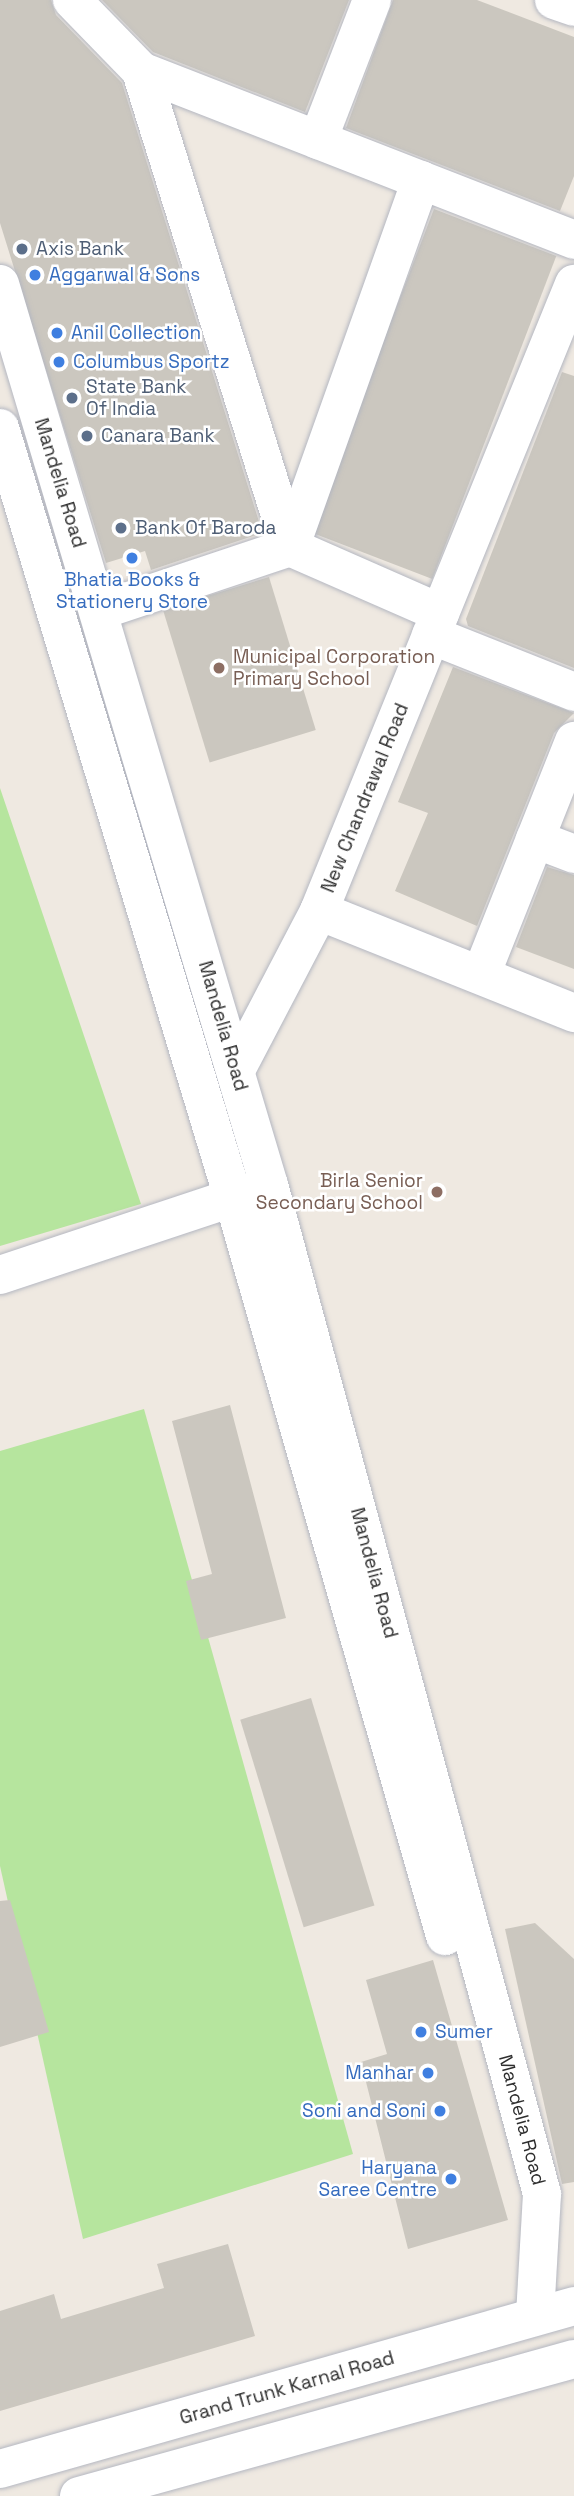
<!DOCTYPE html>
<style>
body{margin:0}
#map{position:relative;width:574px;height:2496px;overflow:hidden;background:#efe9e1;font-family:"Space Grotesk",sans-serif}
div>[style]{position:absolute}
.green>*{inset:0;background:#b6e59e}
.building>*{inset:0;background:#cbc7bf;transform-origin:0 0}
.roads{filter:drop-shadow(0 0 2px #b4b7c1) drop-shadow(0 0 2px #b4b7c1)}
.minor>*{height:38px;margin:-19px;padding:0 19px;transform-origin:19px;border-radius:19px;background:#fff}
.tertiary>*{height:38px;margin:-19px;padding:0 19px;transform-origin:19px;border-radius:19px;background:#fff}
.secondary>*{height:38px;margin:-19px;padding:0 19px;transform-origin:19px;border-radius:19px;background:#fff}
.dots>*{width:19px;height:19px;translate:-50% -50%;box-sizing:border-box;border:4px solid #fff;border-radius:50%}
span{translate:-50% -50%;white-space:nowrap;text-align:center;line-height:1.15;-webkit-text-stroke:5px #fff;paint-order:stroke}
.service-label{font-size:19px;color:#4e5e75}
.left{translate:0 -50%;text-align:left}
.shop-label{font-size:19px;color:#366cbe}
.right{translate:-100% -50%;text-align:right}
.street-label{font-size:19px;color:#2e2e2e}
.education-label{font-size:19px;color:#785e54}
</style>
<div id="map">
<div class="green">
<i style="clip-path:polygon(0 788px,141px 1204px,0 1246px)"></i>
<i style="clip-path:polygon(144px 1409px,353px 2154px,83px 2239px,0 1866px,0 1451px)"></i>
</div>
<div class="building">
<i style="clip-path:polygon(0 0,51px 0,56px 15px,122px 83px,261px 528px,253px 525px,256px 535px,151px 570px,145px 551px,106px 563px,0 223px)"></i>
<i style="clip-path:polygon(102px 0,349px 0,305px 112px,153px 52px)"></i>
<i style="clip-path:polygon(393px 0,477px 0,574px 37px,574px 176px,560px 211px,346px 128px)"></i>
<i style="left:434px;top:209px;width:131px;height:346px;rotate:21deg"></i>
<i style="clip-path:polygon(562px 372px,574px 376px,574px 668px,468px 626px,466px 619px)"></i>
<i style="left:269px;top:577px;width:160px;height:111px;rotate:73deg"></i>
<i style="clip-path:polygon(453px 667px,574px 713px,554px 733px,477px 926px,395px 891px,428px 813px,398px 802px)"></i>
<i style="clip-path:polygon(547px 867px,574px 875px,574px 969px,516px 947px)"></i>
<i style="clip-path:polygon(230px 1405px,286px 1618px,201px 1640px,186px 1581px,212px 1574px,172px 1421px)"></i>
<i style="left:311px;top:1698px;width:217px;height:74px;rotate:73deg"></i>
<i style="clip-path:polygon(10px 1900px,49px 2032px,0 2047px,0 1901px)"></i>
<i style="clip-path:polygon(535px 1923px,574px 1959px,574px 2182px,562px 2184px,505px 1929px)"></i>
<i style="clip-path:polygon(433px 1960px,508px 2220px,408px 2249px,361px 2062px,387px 2054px,366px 1980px)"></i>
<i style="clip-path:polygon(228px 2244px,255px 2336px,0 2411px,0 2311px,54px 2294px,61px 2319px,164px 2288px,157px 2264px)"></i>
</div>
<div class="roads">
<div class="minor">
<i style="left:72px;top:0;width:99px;rotate:45.8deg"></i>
<i style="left:554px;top:0;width:21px;rotate:19deg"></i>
<i style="left:318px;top:140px;width:150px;rotate:-68.9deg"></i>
<i style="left:421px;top:180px;width:390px;rotate:109.6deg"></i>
<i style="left:290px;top:547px;width:164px;rotate:23.7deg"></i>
<i style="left:99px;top:611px;width:201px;rotate:-18.5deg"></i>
<i style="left:290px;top:547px;width:499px;rotate:-107.4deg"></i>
<i style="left:141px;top:71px;width:465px;rotate:21.3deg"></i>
<i style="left:431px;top:635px;width:154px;rotate:21.7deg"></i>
<i style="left:535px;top:839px;width:42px;rotate:21deg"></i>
<i style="left:319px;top:911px;width:275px;rotate:21.8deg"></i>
<i style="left:481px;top:975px;width:252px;rotate:-68.3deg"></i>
<i style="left:236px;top:1070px;width:179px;rotate:-62.4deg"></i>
<i style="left:319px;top:911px;width:677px;rotate:-67.87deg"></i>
<i style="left:0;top:1275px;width:278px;rotate:-18.4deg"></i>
</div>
<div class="tertiary">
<i style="left:0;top:284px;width:940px;rotate:73.38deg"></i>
<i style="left:269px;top:1185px;width:1045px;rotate:74.86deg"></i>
<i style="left:542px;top:2194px;width:121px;rotate:93.3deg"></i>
<i style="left:0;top:428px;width:804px;rotate:73.16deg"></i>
<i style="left:233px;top:1198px;width:768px;rotate:73.97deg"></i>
</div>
<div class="secondary">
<i style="left:0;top:2469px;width:597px;rotate:-15.85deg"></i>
<i style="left:79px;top:2496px;width:514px;rotate:-15.47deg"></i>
</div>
</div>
<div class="dots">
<i style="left:22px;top:249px;background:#5c6f8a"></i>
<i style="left:35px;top:275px;background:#3f7fe0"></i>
<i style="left:57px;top:333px;background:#3f7fe0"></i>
<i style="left:59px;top:362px;background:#3f7fe0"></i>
<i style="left:72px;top:398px;background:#5c6f8a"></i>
<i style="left:87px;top:436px;background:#5c6f8a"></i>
<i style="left:121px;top:528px;background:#5c6f8a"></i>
<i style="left:132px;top:558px;background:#3f7fe0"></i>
<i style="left:219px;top:668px;background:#8d6e63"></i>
<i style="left:437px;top:1192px;background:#8d6e63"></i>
<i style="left:421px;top:2032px;background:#3f7fe0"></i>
<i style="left:428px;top:2073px;background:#3f7fe0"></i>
<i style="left:440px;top:2111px;background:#3f7fe0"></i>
<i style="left:451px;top:2179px;background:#3f7fe0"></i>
</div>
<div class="service-label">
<span class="left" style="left:36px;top:249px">Axis Bank</span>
<span class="left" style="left:86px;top:398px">State Bank<br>Of India</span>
<span class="left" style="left:101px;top:436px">Canara Bank</span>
<span class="left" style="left:135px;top:528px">Bank Of Baroda</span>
</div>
<div class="shop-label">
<span class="left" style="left:49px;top:275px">Aggarwal &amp; Sons</span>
<span class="left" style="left:71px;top:333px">Anil Collection</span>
<span class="left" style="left:73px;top:362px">Columbus Sportz</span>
<span style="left:132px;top:591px">Bhatia Books &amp;<br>Stationery Store</span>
<span class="left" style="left:435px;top:2032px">Sumer</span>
<span class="right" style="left:414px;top:2073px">Manhar</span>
<span class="right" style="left:426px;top:2111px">Soni and Soni</span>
<span class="right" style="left:437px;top:2179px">Haryana<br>Saree Centre</span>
</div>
<div class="street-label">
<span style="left:60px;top:483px;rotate:73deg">Mandelia Road</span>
<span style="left:365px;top:798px;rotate:-68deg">New Chandrawal Road</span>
<span style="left:223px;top:1026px;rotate:74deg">Mandelia Road</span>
<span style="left:374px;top:1573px;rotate:75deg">Mandelia Road</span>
<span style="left:522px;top:2120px;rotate:75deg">Mandelia Road</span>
<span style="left:287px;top:2388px;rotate:-16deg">Grand Trunk Karnal Road</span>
</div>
<div class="education-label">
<span class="left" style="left:233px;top:668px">Municipal Corporation<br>Primary School</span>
<span class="right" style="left:423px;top:1192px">Birla Senior<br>Secondary School</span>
</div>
</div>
